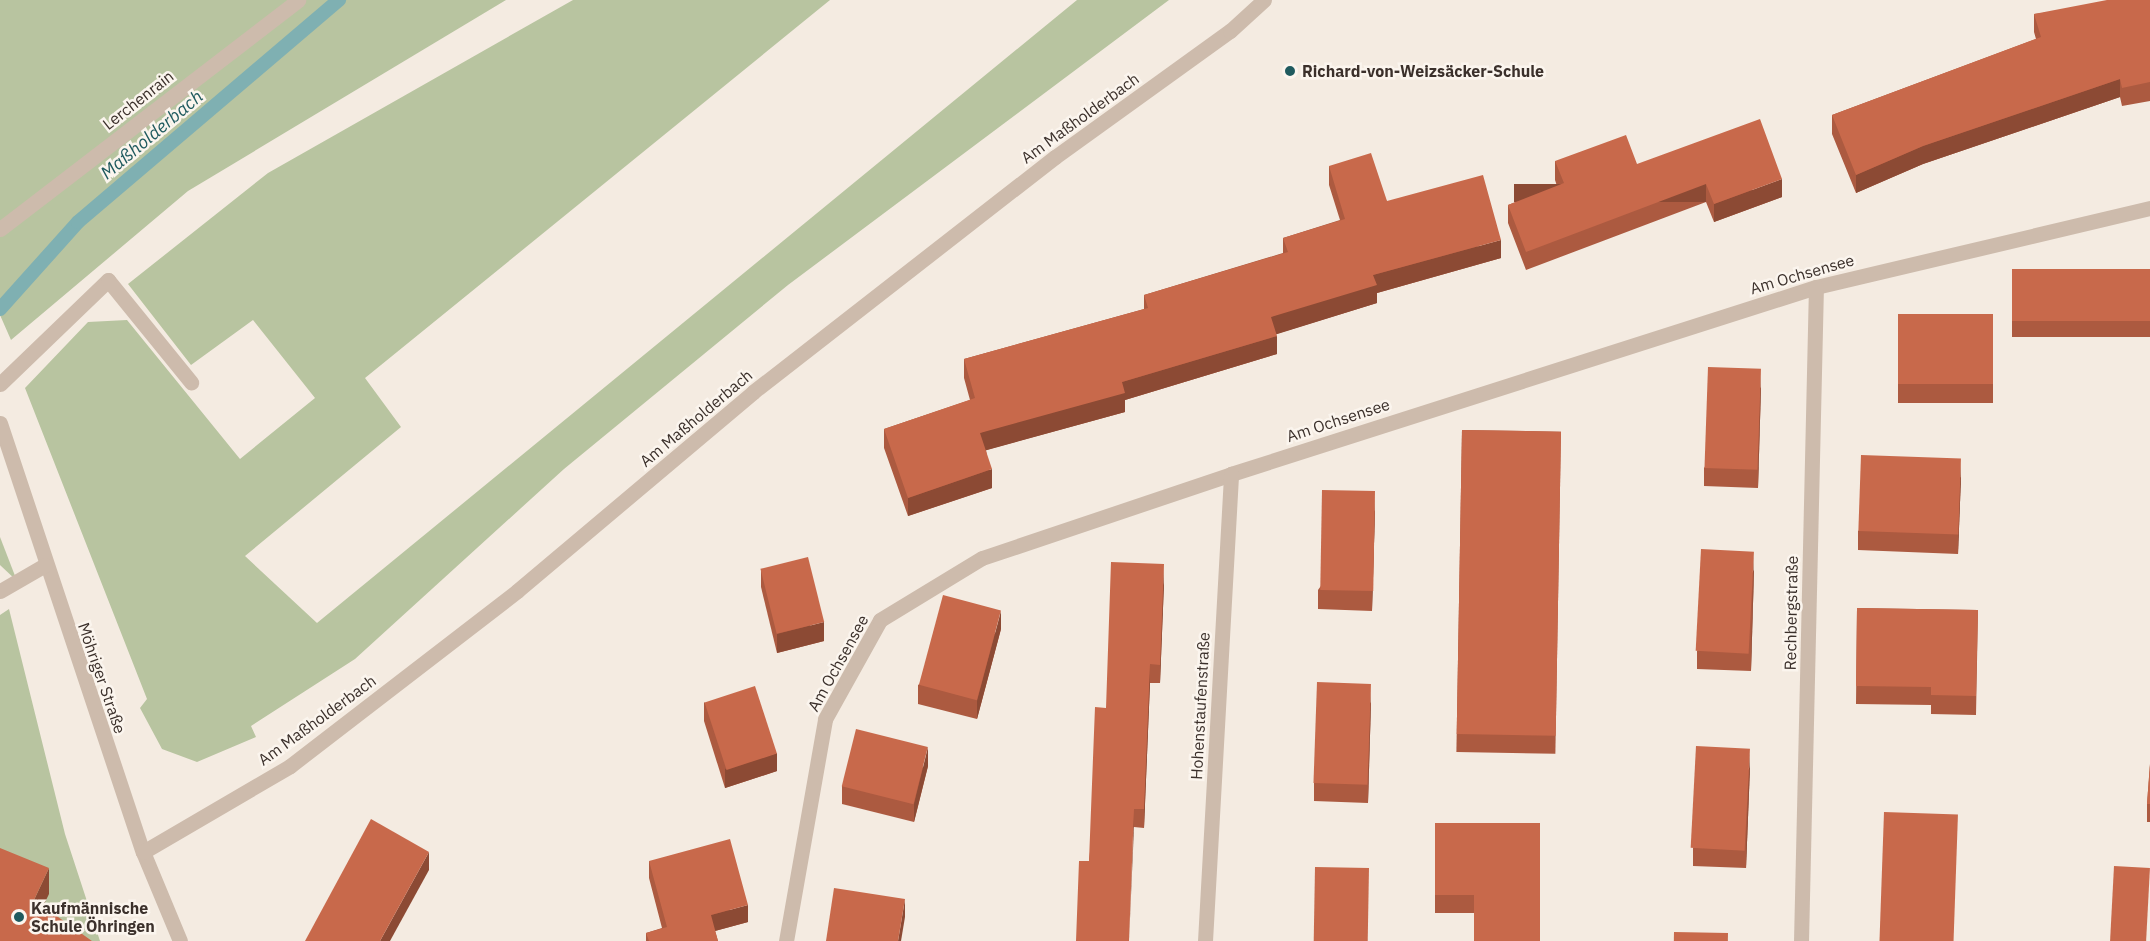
<!DOCTYPE html>
<meta charset="utf-8">
<style>
body{margin:0}
#map{position:relative;width:2150px;height:941px;overflow:hidden;background:#f4ebe1;font-family:"IBM Plex Sans",sans-serif}
div>[style]{position:absolute}
.green>*{inset:0;background:#b8c4a0}
.stream>*{height:14px;margin:-7px;padding:0 7px;transform-origin:7px;border-radius:7px;background:#7fb0b2}
.minor>*{height:15px;margin:-7.5px;padding:0 7.5px;transform-origin:7.5px;border-radius:7.5px;background:#cdbbac}
.wall>*{inset:0;background:#ac5a40;transform-origin:0 0}
.shaded-wall>*{inset:0;background:#8c4a34;transform-origin:0 0}
.building>*{inset:0;background:#c8694b;transform-origin:0 0}
.dots>*{width:16px;height:16px;translate:-50% -50%;box-sizing:border-box;border:3px solid #fbf5ee;border-radius:50%}
span{translate:-50% -50%;white-space:nowrap;text-align:center;line-height:1.15;-webkit-text-stroke:5px #fbf5ee;paint-order:stroke}
.poi-label{font-size:16px;color:#3b302b;font-weight:700}
.left{translate:0 -50%;text-align:left}
.street-label{font-size:16px;color:#3b302b}
.water-label{font-size:18px;color:#1f5a5e;font-style:italic}
</style>
<div id="map">
<div class="green">
<i style="clip-path:polygon(0 0,506px 0,188px 191px,11px 340px,0 315px)"></i>
<i style="clip-path:polygon(573px 0,830px 0,365px 378px,401px 427px,245px 556px,317px 623px,1077px 0,1169px 0,788px 285px,564px 469px,355px 659px,251px 726px,256px 737px,197px 762px,162px 749px,140px 708px,147px 699px,25px 388px,88px 322px,127px 320px,240px 459px,315px 398px,253px 320px,191px 365px,128px 284px,268px 173px)"></i>
<i style="clip-path:polygon(0 537px,17px 581px,0 565px)"></i>
<i style="clip-path:polygon(9px 609px,65px 834px,100px 941px,0 941px,0 615px)"></i>
</div>
<div class="stream">
<i style="left:0;top:309px;width:117px;rotate:-48.1deg"></i>
<i style="left:78px;top:222px;width:343px;rotate:-40.4deg"></i>
</div>
<div class="minor">
<i style="left:0;top:229px;width:376px;rotate:-37.5deg"></i>
<i style="left:0;top:384px;width:150px;rotate:-43.9deg"></i>
<i style="left:108px;top:280px;width:132px;rotate:50.9deg"></i>
<i style="left:0;top:423px;width:452px;rotate:71.6deg"></i>
<i style="left:143px;top:852px;width:96px;rotate:67.4deg"></i>
<i style="left:0;top:591px;width:52px;rotate:-30deg"></i>
<i style="left:143px;top:852px;width:170px;rotate:-30.3deg"></i>
<i style="left:290px;top:766px;width:287px;rotate:-37.6deg"></i>
<i style="left:517px;top:591px;width:309px;rotate:-40.1deg"></i>
<i style="left:753px;top:392px;width:383px;rotate:-37.9deg"></i>
<i style="left:1055px;top:157px;width:216px;rotate:-35.8deg"></i>
<i style="left:1230px;top:31px;width:46px;rotate:-42.4deg"></i>
<i style="left:786px;top:941px;width:225px;rotate:-80deg"></i>
<i style="left:825px;top:719px;width:113px;rotate:-60.9deg"></i>
<i style="left:880px;top:620px;width:119px;rotate:-31.3deg"></i>
<i style="left:982px;top:558px;width:263px;rotate:-18.6deg"></i>
<i style="left:1231px;top:474px;width:614px;rotate:-17.73deg"></i>
<i style="left:1816px;top:287px;width:343px;rotate:-13.3deg"></i>
<i style="left:1205px;top:941px;width:468px;rotate:-86.8deg"></i>
<i style="left:1801px;top:941px;width:654px;rotate:-88.69deg"></i>
</div>
<div class="wall">
<i style="clip-path:polygon(2150px 0,2150px 101px,2122px 106px,2120px 97px,1923px 164px,1856px 193px,1832px 134px,1832px 115px,2036px 39px,2034px 32px,2034px 14px)"></i>
<i style="clip-path:polygon(1555px 161px,1637px 164px,1782px 197px,1714px 222px,1706px 202px,1526px 270px,1508px 223px,1508px 205px,1557px 186px,1555px 180px)"></i>
<i style="clip-path:polygon(1329px 166px,1387px 201px,1501px 258px,1377px 293px,1377px 303px,1276px 334px,1277px 354px,1125px 400px,1125px 412px,986px 450px,992px 488px,908px 516px,884px 448px,884px 429px,970px 400px,964px 378px,964px 359px,1144px 309px,1144px 295px,1283px 253px,1283px 238px,1340px 220px,1329px 185px)"></i>
<i style="left:2012px;top:269px;width:138px;height:68px"></i>
<i style="left:1898px;top:314px;width:95px;height:89px"></i>
<i style="clip-path:polygon(1761px 387px,1758px 488px,1704px 486px,1704px 468px)"></i>
<i style="left:1462px;top:430px;width:99px;height:322px;rotate:1deg"></i>
<i style="clip-path:polygon(1961px 477px,1958px 554px,1858px 550px,1858px 531px)"></i>
<i style="clip-path:polygon(1375px 510px,1372px 611px,1318px 609px,1318px 590px)"></i>
<i style="clip-path:polygon(761px 569px,824px 641px,777px 653px,761px 587px)"></i>
<i style="clip-path:polygon(1754px 570px,1751px 671px,1697px 669px,1697px 651px)"></i>
<i style="clip-path:polygon(1164px 583px,1160px 683px,1150px 683px,1144px 828px,1134px 827px,1089px 861px,1106px 708px)"></i>
<i style="clip-path:polygon(1857px 608px,1978px 610px,1976px 715px,1931px 714px,1931px 705px,1856px 704px)"></i>
<i style="clip-path:polygon(1001px 629px,977px 719px,918px 704px,918px 685px)"></i>
<i style="clip-path:polygon(704px 702px,777px 771px,725px 788px,704px 721px)"></i>
<i style="clip-path:polygon(1371px 702px,1368px 803px,1314px 801px,1314px 783px)"></i>
<i style="clip-path:polygon(2150px 764px,2150px 822px,2147px 822px,2147px 804px)"></i>
<i style="clip-path:polygon(928px 766px,914px 822px,842px 804px,842px 786px)"></i>
<i style="clip-path:polygon(1750px 767px,1746px 868px,1693px 866px,1693px 848px)"></i>
<i style="clip-path:polygon(1435px 823px,1540px 823px,1474px 913px,1435px 913px)"></i>
<i style="clip-path:polygon(649px 861px,748px 922px,715px 931px,718px 941px,646px 941px,646px 933px,662px 928px,649px 878px)"></i>
</div>
<div class="shaded-wall">
<i style="clip-path:polygon(2120px 79px,2120px 97px,1923px 164px,1856px 193px,1856px 175px,1923px 146px)"></i>
<i style="clip-path:polygon(1782px 179px,1782px 197px,1714px 222px,1714px 204px)"></i>
<i style="left:1706px;top:184px;width:18px;height:192px;rotate:90deg"></i>
<i style="clip-path:polygon(1501px 240px,1501px 258px,1377px 293px,1377px 303px,1271px 336px,1271px 317px,1373px 275px)"></i>
<i style="clip-path:polygon(1277px 336px,1277px 354px,1125px 400px,1125px 412px,980px 452px,980px 433px,1122px 382px)"></i>
<i style="clip-path:polygon(1761px 369px,1761px 387px,1758px 488px,1758px 469px)"></i>
<i style="clip-path:polygon(1961px 459px,1961px 477px,1958px 554px,1958px 535px)"></i>
<i style="clip-path:polygon(992px 469px,992px 488px,908px 516px,908px 498px)"></i>
<i style="clip-path:polygon(1375px 491px,1375px 510px,1372px 611px,1372px 593px)"></i>
<i style="clip-path:polygon(1754px 552px,1754px 570px,1751px 671px,1751px 652px)"></i>
<i style="clip-path:polygon(1164px 564px,1164px 583px,1160px 683px,1160px 665px)"></i>
<i style="clip-path:polygon(1001px 611px,1001px 629px,977px 719px,977px 701px)"></i>
<i style="clip-path:polygon(824px 622px,824px 641px,777px 653px,777px 634px)"></i>
<i style="clip-path:polygon(1150px 664px,1150px 683px,1144px 828px,1144px 809px)"></i>
<i style="clip-path:polygon(1371px 684px,1371px 702px,1368px 803px,1368px 784px)"></i>
<i style="clip-path:polygon(928px 747px,928px 766px,914px 822px,914px 804px)"></i>
<i style="clip-path:polygon(1750px 749px,1750px 767px,1746px 868px,1746px 849px)"></i>
<i style="clip-path:polygon(777px 753px,777px 771px,725px 788px,725px 769px)"></i>
<i style="clip-path:polygon(1134px 809px,1134px 827px,1129px 941px)"></i>
<i style="clip-path:polygon(429px 852px,429px 870px,390px 941px,380px 941px)"></i>
<i style="clip-path:polygon(49px 868px,49px 894px,34px 925px,34px 900px)"></i>
<i style="clip-path:polygon(905px 899px,905px 917px,901px 941px,898px 941px)"></i>
<i style="clip-path:polygon(748px 905px,748px 922px,711px 932px,711px 915px)"></i>
</div>
<div class="building">
<i style="clip-path:polygon(2107px 0,2150px 0,2150px 82px,2122px 88px,2120px 79px,1923px 146px,1856px 175px,1832px 115px,2041px 37px,2034px 14px)"></i>
<i style="clip-path:polygon(1760px 119px,1782px 179px,1714px 204px,1706px 184px,1526px 252px,1508px 205px,1564px 183px,1555px 161px,1626px 135px,1637px 164px)"></i>
<i style="clip-path:polygon(1371px 153px,1387px 201px,1483px 175px,1501px 240px,1373px 275px,1377px 285px,1271px 317px,1277px 336px,1122px 382px,1125px 393px,980px 433px,992px 469px,908px 498px,884px 429px,975px 398px,964px 359px,1148px 308px,1144px 295px,1288px 252px,1283px 238px,1345px 219px,1329px 166px)"></i>
<i style="left:2012px;top:269px;width:138px;height:52px"></i>
<i style="left:1898px;top:314px;width:95px;height:70px"></i>
<i style="left:1708px;top:367px;width:53px;height:101px;rotate:2deg"></i>
<i style="left:1462px;top:430px;width:99px;height:304px;rotate:1deg"></i>
<i style="left:1861px;top:455px;width:100px;height:76px;rotate:2deg"></i>
<i style="left:1322px;top:490px;width:53px;height:100px;rotate:1deg"></i>
<i style="left:1701px;top:549px;width:53px;height:102px;rotate:3deg"></i>
<i style="left:808px;top:557px;width:67px;height:49px;rotate:76deg"></i>
<i style="clip-path:polygon(1111px 562px,1164px 564px,1160px 665px,1150px 664px,1144px 809px,1134px 809px,1129px 941px,1076px 941px,1079px 861px,1089px 861px,1095px 707px,1106px 708px)"></i>
<i style="left:943px;top:595px;width:60px;height:93px;rotate:15deg"></i>
<i style="clip-path:polygon(1857px 608px,1978px 610px,1976px 696px,1931px 695px,1931px 687px,1856px 686px)"></i>
<i style="left:1317px;top:682px;width:54px;height:101px;rotate:2deg"></i>
<i style="left:755px;top:686px;width:71px;height:53px;rotate:72deg"></i>
<i style="left:856px;top:729px;width:74px;height:59px;rotate:14deg"></i>
<i style="left:1696px;top:746px;width:54px;height:102px;rotate:3deg"></i>
<i style="clip-path:polygon(2150px 764px,2150px 804px,2147px 804px)"></i>
<i style="left:1884px;top:812px;width:74px;height:129px;rotate:2deg"></i>
<i style="clip-path:polygon(371px 819px,429px 852px,380px 941px,305px 941px)"></i>
<i style="clip-path:polygon(1435px 823px,1540px 823px,1540px 941px,1474px 941px,1474px 895px,1435px 895px)"></i>
<i style="clip-path:polygon(730px 839px,748px 905px,711px 915px,718px 941px,649px 941px,646px 933px,667px 927px,649px 861px)"></i>
<i style="clip-path:polygon(0 848px,49px 868px,34px 900px,92px 941px,0 941px)"></i>
<i style="left:2114px;top:866px;width:36px;height:75px;rotate:3deg"></i>
<i style="left:1315px;top:867px;width:54px;height:74px;rotate:1deg"></i>
<i style="clip-path:polygon(834px 888px,905px 899px,898px 941px,826px 941px)"></i>
<i style="left:1674px;top:932px;width:54px;height:9px;rotate:1deg"></i>
</div>
<div class="dots">
<i style="left:1290px;top:71px;background:#1f5a5e"></i>
<i style="left:19px;top:917px;background:#1f5a5e"></i>
</div>
<div class="poi-label">
<span class="left" style="left:1302px;top:71px">Richard-von-Weizsäcker-Schule</span>
<span class="left" style="left:31px;top:917px">Kaufmännische<br>Schule Öhringen</span>
</div>
<div class="street-label">
<span style="left:138px;top:100px;rotate:-38deg">Lerchenrain</span>
<span style="left:1080px;top:118px;rotate:-36deg">Am Maßholderbach</span>
<span style="left:1802px;top:274px;rotate:-16deg">Am Ochsensee</span>
<span style="left:696px;top:418px;rotate:-40deg">Am Maßholderbach</span>
<span style="left:1338px;top:420px;rotate:-18deg">Am Ochsensee</span>
<span style="left:1791px;top:613px;rotate:-89deg">Rechbergstraße</span>
<span style="left:838px;top:663px;rotate:-61deg">Am Ochsensee</span>
<span style="left:102px;top:678px;rotate:71deg">Möhriger Straße</span>
<span style="left:1200px;top:706px;rotate:-87deg">Hohenstaufenstraße</span>
<span style="left:317px;top:720px;rotate:-36deg">Am Maßholderbach</span>
</div>
<div class="water-label">
<span style="left:152px;top:135px;rotate:-40deg">Maßholderbach</span>
</div>
</div>
